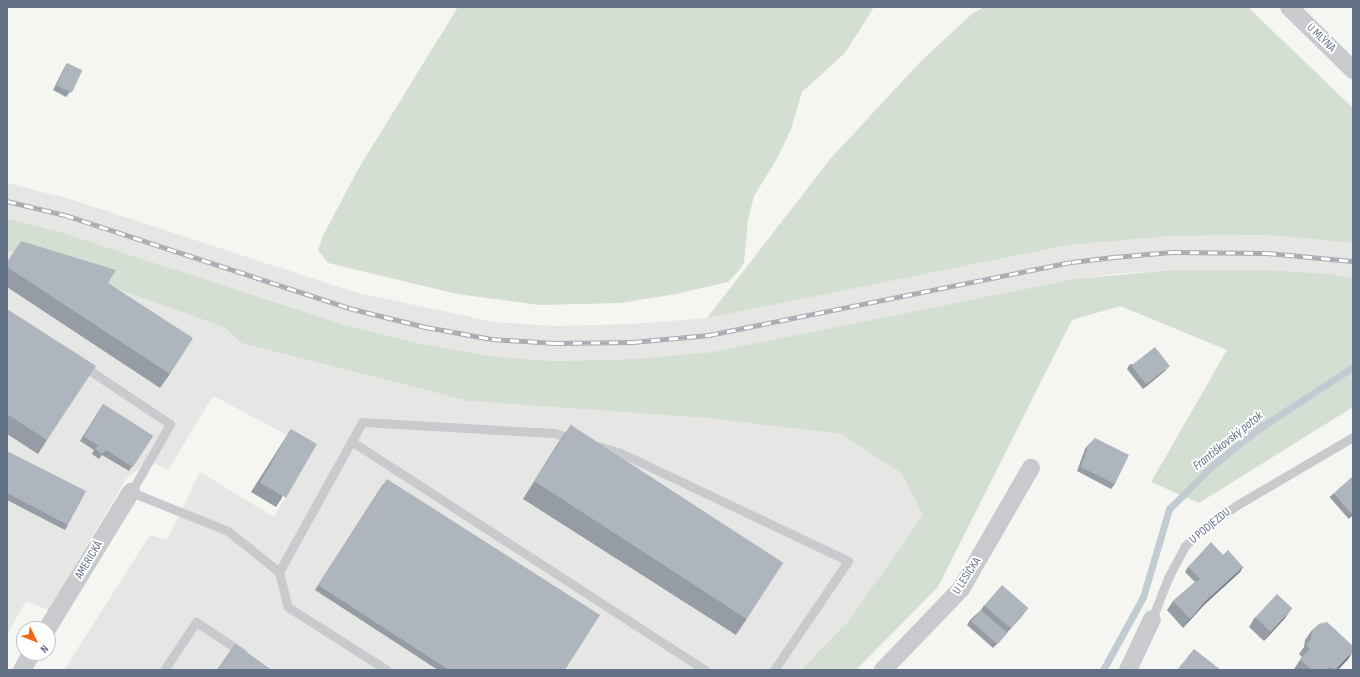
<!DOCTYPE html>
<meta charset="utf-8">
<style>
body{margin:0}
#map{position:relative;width:1360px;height:677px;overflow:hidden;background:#f5f6f2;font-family:"Sofia Sans Condensed",sans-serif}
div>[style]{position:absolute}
.built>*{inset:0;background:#e6e7e5}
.green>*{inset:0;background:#d5ded2}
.stream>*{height:7px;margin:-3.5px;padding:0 3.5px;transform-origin:3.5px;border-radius:3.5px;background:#c3cbd2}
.service>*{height:9px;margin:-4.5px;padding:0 4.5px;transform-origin:4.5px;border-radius:4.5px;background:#c8cace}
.minor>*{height:18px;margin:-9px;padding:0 9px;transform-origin:9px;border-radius:9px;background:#c8cace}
.rail>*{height:4.5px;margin-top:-2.25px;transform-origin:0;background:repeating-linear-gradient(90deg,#fff 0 9px,#a7abb2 0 18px);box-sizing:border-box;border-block:1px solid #a7abb2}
.wall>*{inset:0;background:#969ca3;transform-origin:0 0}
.shaded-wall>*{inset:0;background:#7a7f84}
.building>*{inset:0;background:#afb5bd;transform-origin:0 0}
span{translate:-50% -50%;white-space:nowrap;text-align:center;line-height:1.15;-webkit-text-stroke:4px #fff;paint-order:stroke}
.street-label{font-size:12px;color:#627186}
.water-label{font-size:13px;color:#5e7383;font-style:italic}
.frame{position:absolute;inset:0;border:8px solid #627186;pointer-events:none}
.north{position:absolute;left:16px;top:621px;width:40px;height:40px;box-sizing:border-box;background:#fff;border:1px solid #c0c6cf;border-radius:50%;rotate:133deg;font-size:11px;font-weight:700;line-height:16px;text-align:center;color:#627186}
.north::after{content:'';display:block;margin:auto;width:14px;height:18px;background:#f36815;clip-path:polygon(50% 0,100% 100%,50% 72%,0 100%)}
</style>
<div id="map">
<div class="built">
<i style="clip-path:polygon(7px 183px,70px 199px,354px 292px,494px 322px,556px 326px,632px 324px,707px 318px,1069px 245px,1172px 236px,1268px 235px,1353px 243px,1353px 278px,1267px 270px,1173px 270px,1115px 274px,1074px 279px,712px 352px,634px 359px,555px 361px,489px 356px,422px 344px,345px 325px,60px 232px,7px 218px)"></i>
<i style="clip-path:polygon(7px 250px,224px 327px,241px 343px,468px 401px,706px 418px,841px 434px,901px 473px,923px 515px,849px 620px,801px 670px,64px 670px,150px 535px,167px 540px,200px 472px,274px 517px,314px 449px,213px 396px,168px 470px,149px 461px,126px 479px,49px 610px,26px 601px,7px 635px)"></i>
</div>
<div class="green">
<i style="clip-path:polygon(458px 7px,874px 7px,845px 53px,802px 92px,791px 129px,778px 157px,754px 196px,748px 220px,744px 263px,737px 273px,728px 282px,676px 294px,620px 303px,541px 305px,457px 294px,328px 263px,318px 250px,323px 236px,357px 171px)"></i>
<i style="clip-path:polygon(984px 7px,1248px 7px,1353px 108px,1353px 243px,1268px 235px,1172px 236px,1069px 245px,707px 318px,831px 158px,922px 60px,972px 14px)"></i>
<i style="clip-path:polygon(7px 218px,60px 232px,345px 325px,422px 344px,489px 356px,555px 361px,634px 359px,712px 352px,1074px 279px,1173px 270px,1267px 270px,1328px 274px,1353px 278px,1353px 407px,1199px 503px,1151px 482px,1227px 350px,1120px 306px,1072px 320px,938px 587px,856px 670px,801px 670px,849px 620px,923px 515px,901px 473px,841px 434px,706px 418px,468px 401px,241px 343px,224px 327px,7px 250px)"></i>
</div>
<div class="stream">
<i style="left:1103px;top:670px;width:83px;rotate:-61.3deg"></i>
<i style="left:1143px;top:597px;width:92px;rotate:-73.5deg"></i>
<i style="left:1169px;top:509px;width:61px;rotate:-45deg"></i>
<i style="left:1212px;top:466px;width:59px;rotate:-38.8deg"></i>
<i style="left:1258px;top:429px;width:113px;rotate:-33.1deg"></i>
</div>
<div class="service">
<i style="left:83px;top:366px;width:105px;rotate:33.7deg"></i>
<i style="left:170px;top:424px;width:78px;rotate:119.8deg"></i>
<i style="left:131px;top:492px;width:105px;rotate:21.9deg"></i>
<i style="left:228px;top:531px;width:65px;rotate:38.8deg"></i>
<i style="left:279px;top:572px;width:36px;rotate:76deg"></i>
<i style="left:288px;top:607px;width:117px;rotate:32.5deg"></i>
<i style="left:351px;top:441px;width:422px;rotate:32.9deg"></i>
<i style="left:598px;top:446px;width:24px;rotate:17deg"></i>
<i style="left:621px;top:453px;width:251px;rotate:25.4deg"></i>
<i style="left:848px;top:561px;width:132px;rotate:124.2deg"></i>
<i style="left:279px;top:572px;width:171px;rotate:-61deg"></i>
<i style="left:362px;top:422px;width:192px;rotate:3.3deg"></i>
<i style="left:554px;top:433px;width:21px;rotate:17deg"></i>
<i style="left:1152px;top:619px;width:44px;rotate:-68.7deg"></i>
<i style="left:1168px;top:578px;width:36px;rotate:-62deg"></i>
<i style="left:1185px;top:546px;width:21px;rotate:-45deg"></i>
<i style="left:1200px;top:531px;width:45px;rotate:-35.1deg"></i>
<i style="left:1237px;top:505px;width:134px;rotate:-30.4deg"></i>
<i style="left:164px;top:670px;width:58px;rotate:-56.3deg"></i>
<i style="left:196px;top:622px;width:56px;rotate:33.4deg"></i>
</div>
<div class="minor">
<i style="left:1289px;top:7px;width:90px;rotate:44.5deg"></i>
<i style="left:47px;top:629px;width:161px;rotate:-58.5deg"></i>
<i style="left:22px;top:670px;width:20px;rotate:-60deg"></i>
<i style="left:883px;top:670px;width:112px;rotate:-46.1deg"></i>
<i style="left:961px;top:589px;width:140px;rotate:-60deg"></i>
<i style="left:1128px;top:670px;width:56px;rotate:-64.8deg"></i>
</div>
<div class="rail">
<i style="left:7px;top:201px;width:60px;rotate:13.6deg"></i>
<i style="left:65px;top:215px;width:299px;rotate:18.1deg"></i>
<i style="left:349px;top:308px;width:79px;rotate:13.9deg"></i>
<i style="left:426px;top:327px;width:67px;rotate:10.3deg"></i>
<i style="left:492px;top:339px;width:63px;rotate:3.6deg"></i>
<i style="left:555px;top:343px;width:78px;rotate:-0.7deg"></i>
<i style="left:633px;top:342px;width:76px;rotate:-5.3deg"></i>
<i style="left:709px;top:335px;width:370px;rotate:-11.4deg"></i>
<i style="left:1072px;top:262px;width:42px;rotate:-6.8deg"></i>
<i style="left:1114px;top:257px;width:58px;rotate:-4.9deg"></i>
<i style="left:1172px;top:252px;width:95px;rotate:0.6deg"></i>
<i style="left:1267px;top:253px;width:86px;rotate:5.3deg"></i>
</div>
<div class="wall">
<i style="clip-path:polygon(67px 63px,70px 92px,66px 97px,53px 90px,64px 68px)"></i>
<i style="clip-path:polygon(7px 261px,108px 283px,170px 374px,160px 388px,7px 287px)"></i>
<i style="clip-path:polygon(7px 309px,47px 440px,38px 454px,7px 434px)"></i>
<i style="clip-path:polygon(1130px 364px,1166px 370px,1143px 389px,1127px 369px)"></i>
<i style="clip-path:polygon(103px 404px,153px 436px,129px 471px,102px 455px,99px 459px,92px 454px,94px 450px,80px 441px)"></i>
<i style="clip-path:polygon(571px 425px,748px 617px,736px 635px,523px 499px,558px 443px)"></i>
<i style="clip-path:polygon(291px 429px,282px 498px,276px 507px,251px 492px)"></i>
<i style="clip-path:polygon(1089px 444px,1115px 484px,1111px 489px,1077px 471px,1085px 449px)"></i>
<i style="clip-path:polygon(7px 451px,68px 525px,65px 530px,7px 500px)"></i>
<i style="clip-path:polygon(383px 484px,565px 670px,438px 670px,315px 590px)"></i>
<i style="left:1334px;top:493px;width:29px;height:6px;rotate:49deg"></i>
<i style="clip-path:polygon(1223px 555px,1243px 567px,1240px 572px,1204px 605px,1183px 628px,1167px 610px,1173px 601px,1195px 582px,1185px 572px,1188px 567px)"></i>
<i style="clip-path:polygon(984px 605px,1028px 608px,1021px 617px,1003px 637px,993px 648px,967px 625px,970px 620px,981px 610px)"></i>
<i style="clip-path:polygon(1255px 617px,1285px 618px,1264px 641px,1249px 627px)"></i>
<i style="clip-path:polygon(1312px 630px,1349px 658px,1338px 670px,1295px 670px,1294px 669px,1302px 657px,1299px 654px,1304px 647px,1305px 640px)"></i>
<i style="clip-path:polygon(235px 644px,271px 670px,217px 670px)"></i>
</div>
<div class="shaded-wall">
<i style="clip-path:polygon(1170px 366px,1166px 370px,1143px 389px,1147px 385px)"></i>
<i style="clip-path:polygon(1353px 513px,1353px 515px,1348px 519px,1352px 514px)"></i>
<i style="clip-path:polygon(1243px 567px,1240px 572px,1204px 605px,1183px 628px,1190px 619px,1211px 595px)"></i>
<i style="clip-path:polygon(1028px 608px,1021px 617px,1003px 637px,993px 648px,997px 643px,1007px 633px,1010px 628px)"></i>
<i style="clip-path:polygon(1292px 608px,1285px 618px,1264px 641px,1271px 632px)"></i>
<i style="clip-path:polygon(1353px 651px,1349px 658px,1338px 670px,1335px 670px)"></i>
</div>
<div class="building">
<i style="left:67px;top:63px;width:17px;height:25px;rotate:25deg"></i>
<i style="clip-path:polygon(21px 241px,116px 270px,108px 283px,193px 338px,170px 374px,7px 267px,7px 262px)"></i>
<i style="clip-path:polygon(7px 309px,96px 366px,47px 440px,7px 414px)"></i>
<i style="left:1155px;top:347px;width:24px;height:30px;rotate:52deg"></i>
<i style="clip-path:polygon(103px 404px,153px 436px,133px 467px,106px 450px,102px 454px,95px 449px,98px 445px,84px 437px)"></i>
<i style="left:571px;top:425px;width:253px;height:67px;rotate:33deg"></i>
<i style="left:291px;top:429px;width:30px;height:62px;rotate:30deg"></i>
<i style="clip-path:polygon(1095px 438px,1129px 455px,1115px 484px,1081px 467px,1089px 444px)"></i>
<i style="clip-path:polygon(7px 451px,86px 491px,68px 525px,7px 493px)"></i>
<i style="clip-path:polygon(1353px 476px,1353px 513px,1352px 514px,1334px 493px)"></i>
<i style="clip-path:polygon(387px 479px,600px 615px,565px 670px,449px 670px,318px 585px)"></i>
<i style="clip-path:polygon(1211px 542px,1223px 555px,1228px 550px,1243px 567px,1207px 600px,1211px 595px,1198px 581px,1200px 579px,1188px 567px)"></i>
<i style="clip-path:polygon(1197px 580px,1211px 595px,1190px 619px,1173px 601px)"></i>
<i style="left:1002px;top:585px;width:35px;height:27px;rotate:41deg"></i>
<i style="left:1277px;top:594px;width:21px;height:32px;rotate:43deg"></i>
<i style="left:981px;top:610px;width:35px;height:15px;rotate:41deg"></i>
<i style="clip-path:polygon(1327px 622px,1353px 646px,1353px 651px,1335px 670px,1333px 670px,1330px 667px,1327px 670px,1312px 670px,1300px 659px,1310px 649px,1306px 645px,1311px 639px,1312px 630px,1319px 624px)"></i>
<i style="clip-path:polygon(235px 644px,270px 669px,271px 670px,218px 670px)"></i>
<i style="clip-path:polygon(1194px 649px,1221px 670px,1177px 670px)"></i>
</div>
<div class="street-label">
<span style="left:1321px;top:38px;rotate:44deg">U MLÝNA</span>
<span style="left:1210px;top:526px;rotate:-39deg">U PODJEZDU</span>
<span style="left:89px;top:560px;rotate:-59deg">AMERICKÁ</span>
<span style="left:967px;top:576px;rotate:-57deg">U LESÍČKA</span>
</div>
<div class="water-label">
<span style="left:1228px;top:441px;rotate:-39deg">Františkovský potok</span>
</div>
<div class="frame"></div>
<div class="north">N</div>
</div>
